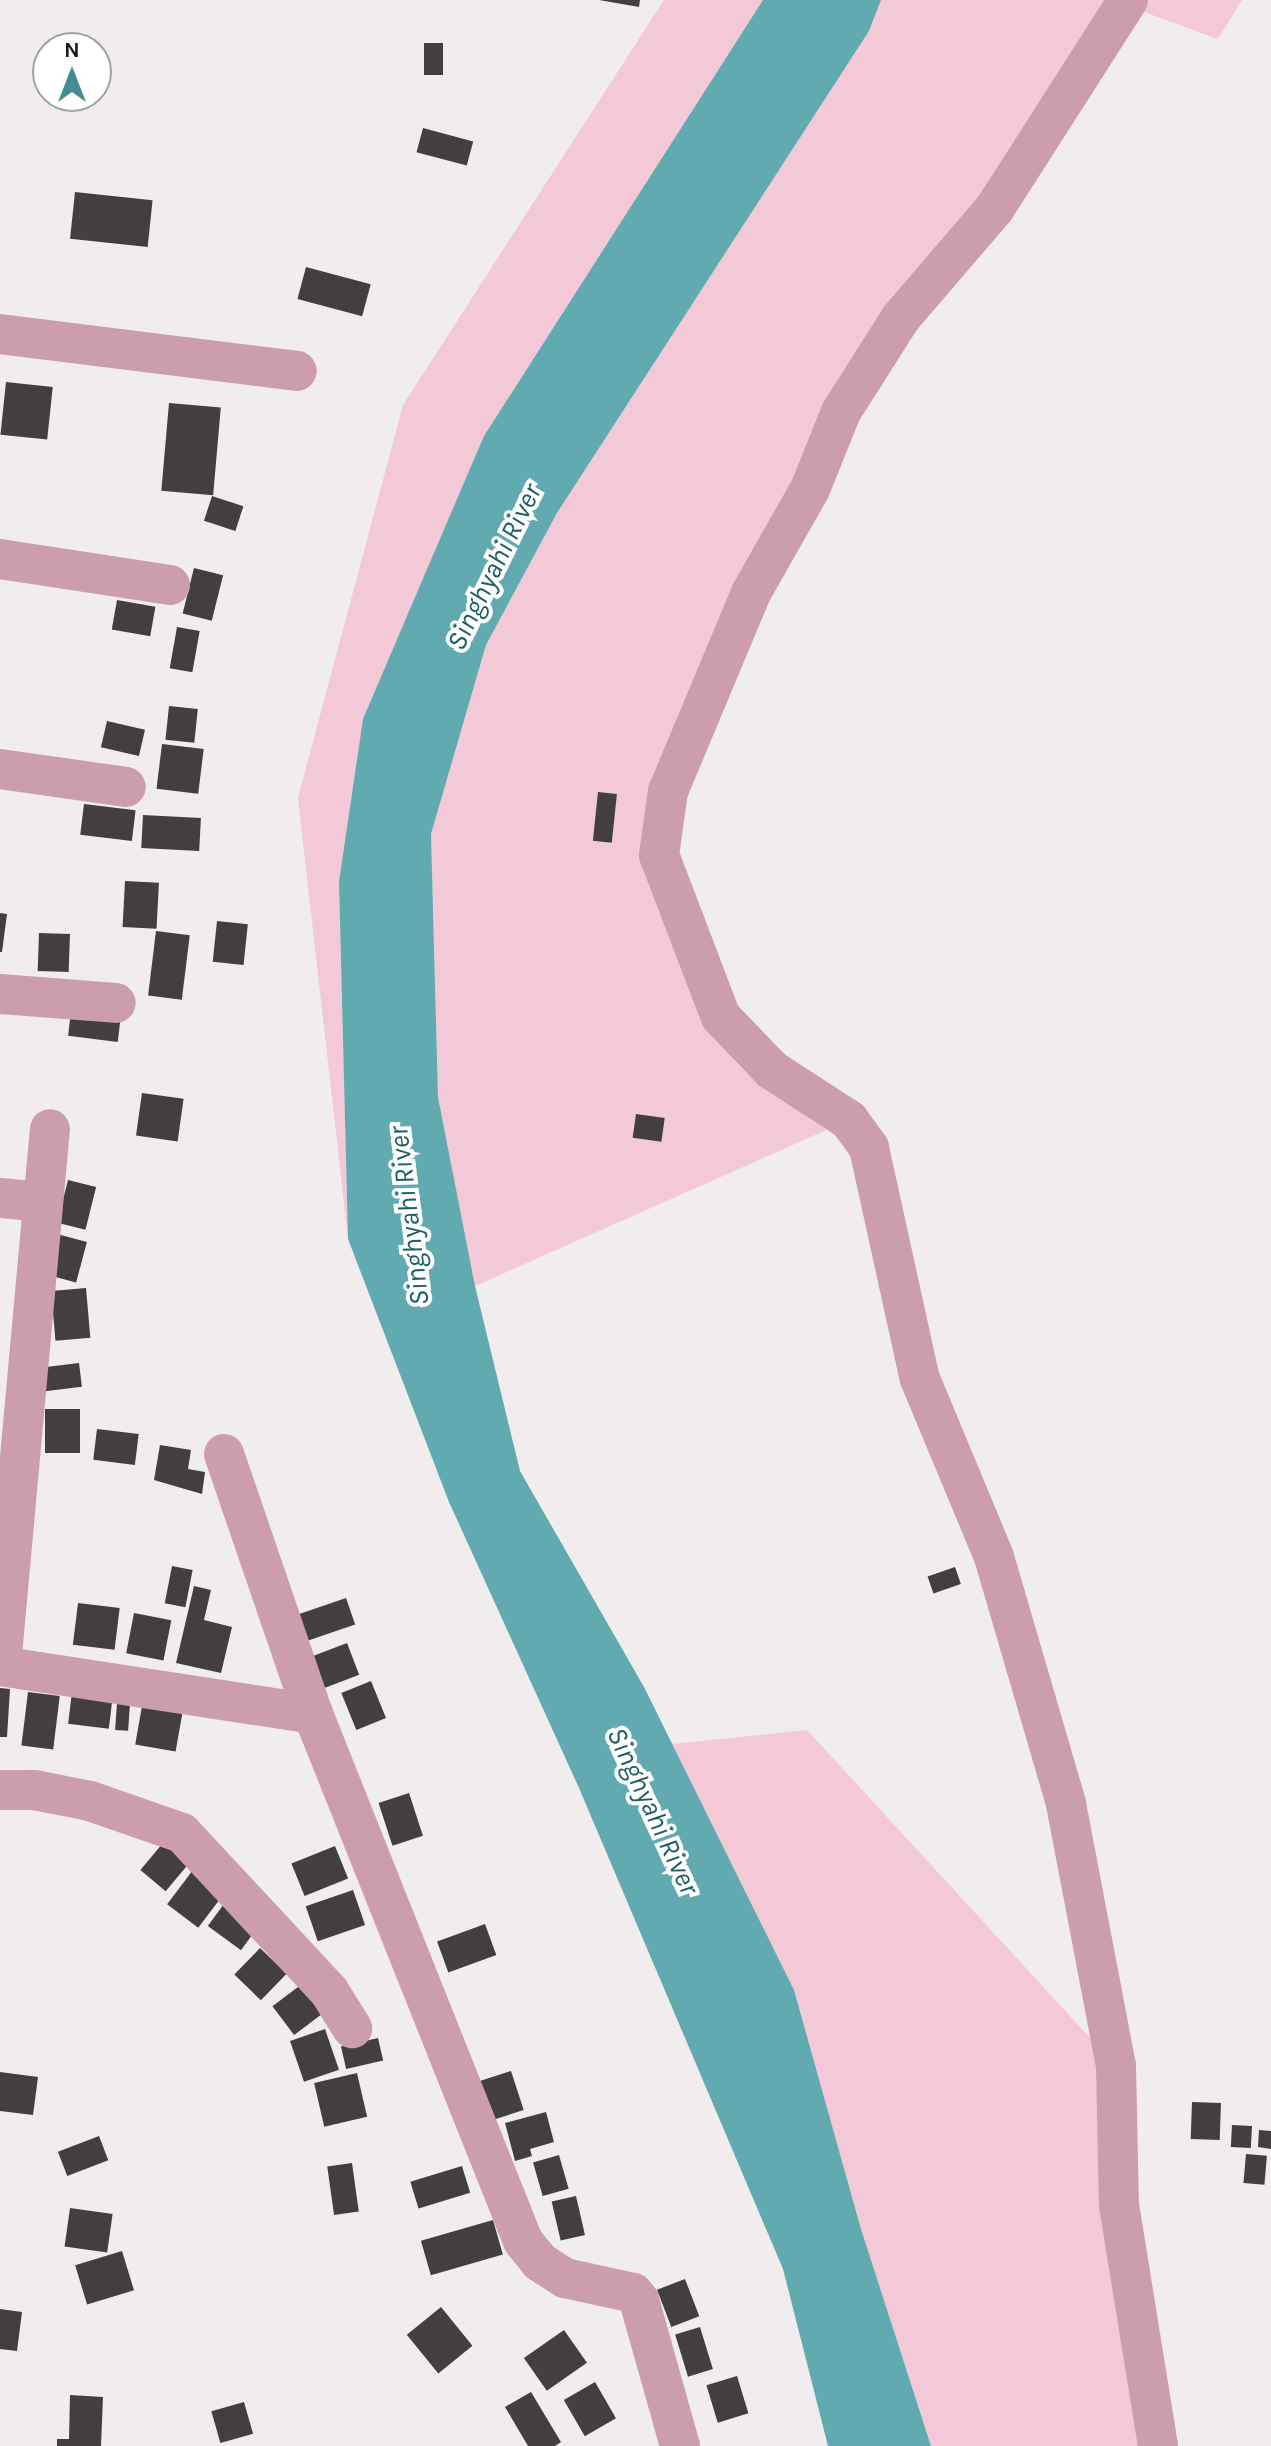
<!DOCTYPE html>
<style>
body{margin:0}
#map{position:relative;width:1271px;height:2446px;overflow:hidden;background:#f1ecee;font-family:Karla,sans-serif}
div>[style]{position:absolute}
.green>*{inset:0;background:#f3c8d7}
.water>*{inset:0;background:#60aab0}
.building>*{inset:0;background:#433f40;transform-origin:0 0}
.minor>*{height:40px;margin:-20px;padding:0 20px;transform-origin:20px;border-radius:20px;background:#cc9dae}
span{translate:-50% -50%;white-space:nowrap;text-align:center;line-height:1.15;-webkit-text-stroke:8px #fff;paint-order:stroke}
.water-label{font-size:28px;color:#1f5e63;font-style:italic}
.north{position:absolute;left:32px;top:32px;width:80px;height:80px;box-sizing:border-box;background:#fff;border:2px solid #a3a3a3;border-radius:50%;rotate:0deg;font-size:22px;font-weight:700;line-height:32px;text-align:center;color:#1a1818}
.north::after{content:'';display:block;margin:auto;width:28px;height:36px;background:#458c92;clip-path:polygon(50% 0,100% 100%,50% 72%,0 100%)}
</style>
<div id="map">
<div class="green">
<i style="clip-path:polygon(664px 0,763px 0,484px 436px,339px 882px,348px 1239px,298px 798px,403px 405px)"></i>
<i style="clip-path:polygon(881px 0,1242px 0,1218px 39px,1125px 5px,841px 412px,659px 855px,721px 1017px,849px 1120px,475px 1286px,438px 1097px,431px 834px,486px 645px,557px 513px,869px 31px)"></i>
<i style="clip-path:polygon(807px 1730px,1116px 2066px,1158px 2446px,931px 2446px,861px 2229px,794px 1990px,672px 1744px)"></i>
</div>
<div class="water">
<i style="clip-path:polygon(763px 0,881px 0,869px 31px,557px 513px,486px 645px,431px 834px,438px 1097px,475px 1286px,520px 1471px,644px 1687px,794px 1990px,861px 2229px,931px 2446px,828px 2446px,783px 2269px,579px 1788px,449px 1502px,348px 1239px,339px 882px,363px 719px,484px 436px)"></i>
</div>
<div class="building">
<i style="clip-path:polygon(599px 0,640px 0,639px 7px)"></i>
<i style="left:424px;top:43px;width:19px;height:32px"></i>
<i style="left:423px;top:128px;width:52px;height:25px;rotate:15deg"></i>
<i style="left:75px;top:192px;width:78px;height:47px;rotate:6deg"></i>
<i style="left:306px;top:267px;width:67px;height:33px;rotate:15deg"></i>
<i style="left:6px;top:382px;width:47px;height:53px;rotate:6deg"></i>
<i style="left:169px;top:403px;width:52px;height:88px;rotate:5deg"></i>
<i style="left:212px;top:496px;width:33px;height:26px;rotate:18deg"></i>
<i style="left:194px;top:568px;width:30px;height:47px;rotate:14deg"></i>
<i style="left:117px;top:600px;width:39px;height:30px;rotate:10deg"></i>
<i style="left:177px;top:627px;width:23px;height:42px;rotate:10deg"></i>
<i style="left:169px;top:706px;width:29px;height:34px;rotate:6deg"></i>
<i style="left:107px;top:721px;width:39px;height:27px;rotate:13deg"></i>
<i style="left:162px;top:744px;width:42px;height:45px;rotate:7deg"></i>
<i style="left:598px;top:792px;width:19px;height:49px;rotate:6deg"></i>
<i style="left:84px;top:804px;width:52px;height:31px;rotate:7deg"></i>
<i style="left:143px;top:815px;width:58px;height:33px;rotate:3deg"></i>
<i style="left:125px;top:881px;width:34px;height:46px;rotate:3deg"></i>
<i style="clip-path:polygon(0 913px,7px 914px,2px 952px,0 952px)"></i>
<i style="left:217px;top:921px;width:31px;height:41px;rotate:6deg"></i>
<i style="left:156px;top:931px;width:34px;height:65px;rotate:7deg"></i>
<i style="left:39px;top:933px;width:31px;height:38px;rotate:2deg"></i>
<i style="left:71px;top:1012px;width:50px;height:24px;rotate:7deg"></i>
<i style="left:142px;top:1093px;width:42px;height:43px;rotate:8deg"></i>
<i style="left:636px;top:1114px;width:29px;height:24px;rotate:8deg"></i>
<i style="left:68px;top:1180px;width:29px;height:44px;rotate:14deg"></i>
<i style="left:57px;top:1234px;width:31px;height:42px;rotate:15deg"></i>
<i style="left:86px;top:1288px;width:50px;height:35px;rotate:85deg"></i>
<i style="left:79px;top:1363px;width:24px;height:37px;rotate:83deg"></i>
<i style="left:45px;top:1409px;width:35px;height:44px"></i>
<i style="left:97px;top:1429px;width:42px;height:31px;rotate:7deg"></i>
<i style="clip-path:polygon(160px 1445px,191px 1450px,188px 1469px,205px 1472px,202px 1494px,154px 1480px)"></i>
<i style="left:172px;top:1566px;width:21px;height:38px;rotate:11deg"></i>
<i style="left:955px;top:1567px;width:18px;height:29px;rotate:71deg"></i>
<i style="clip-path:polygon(194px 1586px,211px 1590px,204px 1620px,232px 1627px,221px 1673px,176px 1663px)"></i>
<i style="left:346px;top:1598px;width:28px;height:51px;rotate:71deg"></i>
<i style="left:78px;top:1603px;width:42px;height:42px;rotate:7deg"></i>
<i style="left:134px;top:1613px;width:38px;height:41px;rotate:11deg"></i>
<i style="left:347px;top:1643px;width:34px;height:40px;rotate:69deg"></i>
<i style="left:371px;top:1681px;width:40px;height:32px;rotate:68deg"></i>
<i style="clip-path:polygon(0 1688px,10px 1689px,7px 1737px,0 1737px)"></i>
<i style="left:28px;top:1692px;width:32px;height:54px;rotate:7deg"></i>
<i style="left:72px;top:1692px;width:41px;height:32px;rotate:7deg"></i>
<i style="left:117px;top:1703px;width:13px;height:27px;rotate:4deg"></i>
<i style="left:142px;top:1706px;width:41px;height:39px;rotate:10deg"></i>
<i style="left:409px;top:1793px;width:45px;height:32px;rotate:72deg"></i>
<i style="left:168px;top:1837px;width:33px;height:43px;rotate:40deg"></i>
<i style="left:335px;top:1846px;width:35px;height:47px;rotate:68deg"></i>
<i style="left:196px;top:1866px;width:39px;height:48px;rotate:37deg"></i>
<i style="left:353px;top:1890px;width:37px;height:50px;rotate:71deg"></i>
<i style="left:229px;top:1897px;width:41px;height:36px;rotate:36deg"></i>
<i style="left:485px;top:1924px;width:33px;height:51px;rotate:70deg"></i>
<i style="left:260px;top:1948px;width:37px;height:37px;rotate:44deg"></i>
<i style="left:302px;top:1984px;width:36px;height:37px;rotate:53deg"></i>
<i style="left:325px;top:2029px;width:43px;height:37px;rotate:71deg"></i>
<i style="left:378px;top:2038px;width:23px;height:38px;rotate:77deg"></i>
<i style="left:511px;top:2071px;width:41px;height:36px;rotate:72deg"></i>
<i style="clip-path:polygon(0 2072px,38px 2077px,33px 2115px,0 2111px)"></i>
<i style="left:357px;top:2073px;width:45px;height:44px;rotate:77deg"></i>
<i style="left:1192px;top:2102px;width:29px;height:37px;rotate:2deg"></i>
<i style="clip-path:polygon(546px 2112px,554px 2142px,530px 2149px,532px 2156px,515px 2161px,505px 2123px)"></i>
<i style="left:1232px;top:2125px;width:20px;height:22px;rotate:3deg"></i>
<i style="clip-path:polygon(1259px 2130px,1271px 2131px,1271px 2149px,1258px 2147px)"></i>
<i style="left:99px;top:2136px;width:26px;height:44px;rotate:69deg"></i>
<i style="left:1246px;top:2154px;width:21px;height:29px;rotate:5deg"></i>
<i style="left:559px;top:2155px;width:35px;height:27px;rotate:74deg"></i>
<i style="left:352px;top:2163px;width:49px;height:25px;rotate:82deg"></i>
<i style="left:462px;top:2166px;width:28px;height:54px;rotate:73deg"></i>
<i style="left:576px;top:2196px;width:40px;height:25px;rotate:77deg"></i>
<i style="left:70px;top:2208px;width:43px;height:39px;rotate:8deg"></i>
<i style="left:493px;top:2220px;width:36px;height:75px;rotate:74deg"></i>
<i style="left:122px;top:2251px;width:41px;height:49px;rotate:73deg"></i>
<i style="left:685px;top:2279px;width:40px;height:30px;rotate:69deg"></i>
<i style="left:441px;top:2307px;width:50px;height:44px;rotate:51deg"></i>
<i style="clip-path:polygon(0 2309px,22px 2312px,17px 2351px,0 2349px)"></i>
<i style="left:700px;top:2327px;width:44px;height:26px;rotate:73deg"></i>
<i style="left:564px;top:2330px;width:40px;height:49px;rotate:55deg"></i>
<i style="left:737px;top:2376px;width:39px;height:32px;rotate:73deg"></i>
<i style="left:595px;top:2382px;width:42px;height:36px;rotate:60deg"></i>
<i style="clip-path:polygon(531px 2392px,561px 2442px,555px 2446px,528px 2446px,505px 2407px)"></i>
<i style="clip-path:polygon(70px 2395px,103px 2397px,101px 2446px,57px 2446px,57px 2439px,69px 2439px)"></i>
<i style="left:244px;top:2402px;width:33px;height:34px;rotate:74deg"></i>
</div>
<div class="minor">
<i style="left:1128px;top:0;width:247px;rotate:122.6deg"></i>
<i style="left:995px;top:208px;width:146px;rotate:130.6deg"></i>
<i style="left:900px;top:319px;width:110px;rotate:122.4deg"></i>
<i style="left:841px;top:412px;width:83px;rotate:111.9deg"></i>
<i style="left:810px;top:489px;width:120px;rotate:119.6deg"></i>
<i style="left:751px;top:593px;width:215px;rotate:112.7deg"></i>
<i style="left:668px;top:791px;width:65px;rotate:98deg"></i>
<i style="left:659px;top:855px;width:173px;rotate:69.1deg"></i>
<i style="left:721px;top:1017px;width:74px;rotate:46.1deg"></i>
<i style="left:772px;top:1070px;width:92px;rotate:33deg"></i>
<i style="left:849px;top:1120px;width:34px;rotate:54deg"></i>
<i style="left:869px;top:1148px;width:237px;rotate:77.6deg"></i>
<i style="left:920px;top:1379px;width:193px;rotate:67.4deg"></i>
<i style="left:994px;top:1557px;width:257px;rotate:73.7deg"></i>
<i style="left:1066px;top:1804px;width:267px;rotate:79.2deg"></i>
<i style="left:1116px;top:2066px;width:139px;rotate:88.8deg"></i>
<i style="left:1119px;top:2205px;width:244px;rotate:80.8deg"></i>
<i style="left:0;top:334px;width:299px;rotate:7.1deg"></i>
<i style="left:0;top:559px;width:172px;rotate:8.7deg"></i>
<i style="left:0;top:769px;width:127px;rotate:8.1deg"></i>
<i style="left:0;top:994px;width:116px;rotate:4.4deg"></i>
<i style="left:0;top:1198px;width:43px;rotate:5.3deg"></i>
<i style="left:224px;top:1454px;width:275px;rotate:71.1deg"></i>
<i style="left:313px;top:1714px;width:567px;rotate:68.27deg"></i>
<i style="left:523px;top:2241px;width:27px;rotate:51deg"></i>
<i style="left:540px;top:2262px;width:30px;rotate:33deg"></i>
<i style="left:565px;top:2278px;width:70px;rotate:12.4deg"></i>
<i style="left:633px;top:2293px;width:9px;rotate:49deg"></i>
<i style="left:639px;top:2300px;width:152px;rotate:74.3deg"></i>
<i style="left:0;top:1666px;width:317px;rotate:8.7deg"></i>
<i style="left:1px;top:1666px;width:539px;rotate:-84.79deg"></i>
<i style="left:0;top:1790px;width:34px"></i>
<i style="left:34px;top:1790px;width:57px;rotate:11.1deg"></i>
<i style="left:90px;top:1801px;width:97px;rotate:19.2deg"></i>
<i style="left:182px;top:1833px;width:216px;rotate:47.1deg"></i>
<i style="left:329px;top:1991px;width:44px;rotate:58.1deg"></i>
</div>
<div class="water-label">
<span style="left:494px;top:567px;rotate:-64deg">Singhyahi River</span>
<span style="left:409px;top:1216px;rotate:-97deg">Singhyahi River</span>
<span style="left:653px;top:1811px;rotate:65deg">Singhyahi River</span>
</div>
<div class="north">N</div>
</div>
